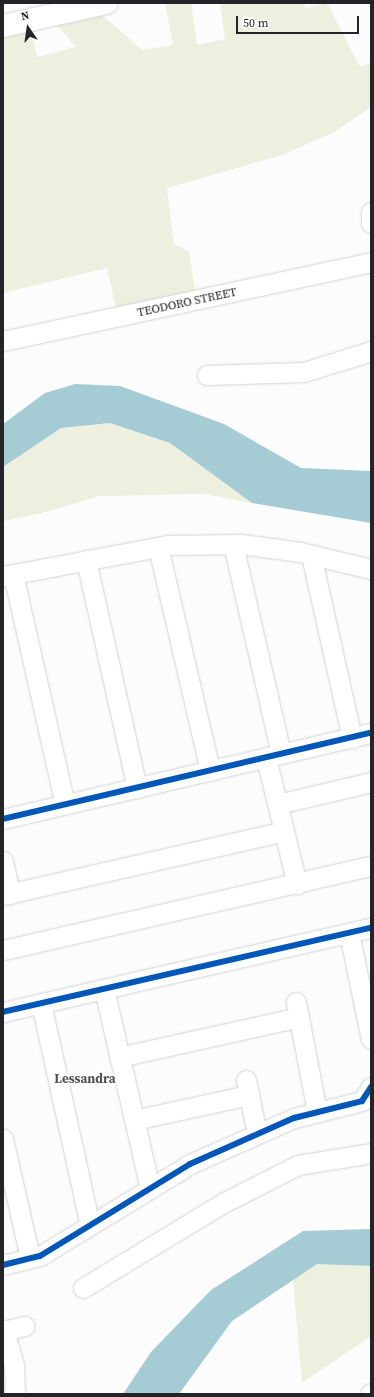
<!DOCTYPE html>
<style>
body{margin:0}
#map{position:relative;width:374px;height:1397px;overflow:hidden;background:#fcfcfd;font-family:"Source Serif 4",serif}
div>[style]{position:absolute}
.green>*{inset:0;background:#edf0df}
.water>*{inset:0;background:#a5cbd5}
.roads{filter:drop-shadow(0 0 1px #d3d3d5) drop-shadow(0 0 1px #d3d3d5)}
.minor>*{height:19px;margin:-9.5px;padding:0 9.5px;transform-origin:9.5px;border-radius:9.5px;background:#fff}
.secondary>*{height:22px;margin:-11px;padding:0 11px;transform-origin:11px;border-radius:11px;background:#fff}
.cycleway>*{height:6px;margin:-3px;padding:0 3px;transform-origin:3px;border-radius:3px;background:#0057b8}
span{translate:-50% -50%;white-space:nowrap;text-align:center;line-height:1.15;-webkit-text-stroke:3.5px #fff;paint-order:stroke}
.street-label{font-size:12px;color:#242428}
.neighbourhood-label{font-size:13px;color:#525159;font-weight:700}
.frame{position:absolute;inset:0;border:4px solid #242428;pointer-events:none}
.north{position:absolute;left:8px;top:8px;width:40px;height:40px;-webkit-text-stroke:3px #fff;paint-order:stroke;rotate:347deg;font-size:11px;font-weight:700;line-height:16px;text-align:center;color:#242428}
.north::after{content:'';display:block;margin:auto;width:14px;height:18px;background:#242428;clip-path:polygon(50% 0,100% 100%,50% 72%,0 100%)}
.scale{position:absolute;left:236px;top:16px;width:123px;height:18px;box-sizing:border-box;border:2px solid #242428;border-top:0;padding-left:5px;font-size:12px;line-height:14px;white-space:nowrap;color:#242428;-webkit-text-stroke:3px #fff;paint-order:stroke}
</style>
<div id="map">
<div class="green">
<i style="clip-path:polygon(165px 3px,191px 3px,197px 45px,225px 39px,220px 3px,304px 3px,305px 8px,327px 3px,360px 67px,371px 62px,371px 107px,335px 132px,282px 155px,167px 188px,174px 244px,189px 251px,196px 296px,117px 313px,107px 268px,3px 293px,3px 37px,31px 30px,37px 57px,76px 47px,56px 24px,101px 14px,142px 50px,173px 45px)"></i>
<i style="clip-path:polygon(110px 423px,170px 443px,252px 503px,204px 494px,100px 496px,38px 514px,3px 521px,3px 467px,61px 428px)"></i>
<i style="clip-path:polygon(318px 1263px,371px 1266px,371px 1336px,302px 1383px,293px 1280px)"></i>
</div>
<div class="water">
<i style="clip-path:polygon(75px 384px,120px 386px,224px 424px,301px 468px,371px 471px,371px 523px,252px 503px,170px 443px,110px 423px,61px 428px,3px 467px,3px 424px,45px 393px)"></i>
<i style="clip-path:polygon(371px 1229px,371px 1266px,317px 1264px,232px 1321px,179px 1394px,123px 1394px,151px 1352px,211px 1290px,303px 1231px)"></i>
</div>
<div class="roads">
<div class="minor">
<i style="left:371px;top:212px;width:11px;rotate:90deg"></i>
<i style="left:3px;top:341px;width:376px;rotate:-12.1deg"></i>
<i style="left:207px;top:375px;width:97px;rotate:-1.8deg"></i>
<i style="left:304px;top:372px;width:70px;rotate:-17.4deg"></i>
<i style="left:233px;top:544px;width:215px;rotate:77.1deg"></i>
<i style="left:158px;top:547px;width:230px;rotate:76.9deg"></i>
<i style="left:311px;top:555px;width:188px;rotate:77.4deg"></i>
<i style="left:86px;top:560px;width:234px;rotate:77.4deg"></i>
<i style="left:13px;top:574px;width:236px;rotate:77.3deg"></i>
<i style="left:3px;top:576px;width:168px;rotate:-10.6deg"></i>
<i style="left:168px;top:545px;width:73px;rotate:-0.8deg"></i>
<i style="left:241px;top:544px;width:60px;rotate:7.7deg"></i>
<i style="left:300px;top:552px;width:73px;rotate:13.5deg"></i>
<i style="left:266px;top:758px;width:130px;rotate:76.2deg"></i>
<i style="left:278px;top:804px;width:96px;rotate:-13.3deg"></i>
<i style="left:3px;top:819px;width:378px;rotate:-13.2deg"></i>
<i style="left:3px;top:861px;width:34px;rotate:78deg"></i>
<i style="left:3px;top:895px;width:288px;rotate:-12.8deg"></i>
<i style="left:349px;top:933px;width:108px;rotate:78.3deg"></i>
<i style="left:3px;top:950px;width:377px;rotate:-12.9deg"></i>
<i style="left:104px;top:989px;width:204px;rotate:77deg"></i>
<i style="left:296px;top:1002px;width:112px;rotate:79.2deg"></i>
<i style="left:41px;top:1003px;width:227px;rotate:77.6deg"></i>
<i style="left:3px;top:1012px;width:377px;rotate:-12.9deg"></i>
<i style="left:119px;top:1057px;width:184px;rotate:-12.5deg"></i>
<i style="left:246px;top:1080px;width:55px;rotate:78.5deg"></i>
<i style="left:134px;top:1120px;width:118px;rotate:-12.3deg"></i>
<i style="left:3px;top:1139px;width:122px;rotate:77.2deg"></i>
<i style="left:3px;top:1265px;width:38px;rotate:-14deg"></i>
<i style="left:40px;top:1256px;width:176px;rotate:-31.5deg"></i>
<i style="left:190px;top:1164px;width:114px;rotate:-23.9deg"></i>
<i style="left:294px;top:1118px;width:70px;rotate:-14deg"></i>
<i style="left:362px;top:1101px;width:17px;rotate:-57deg"></i>
<i style="left:83px;top:1288px;width:164px;rotate:-31.3deg"></i>
<i style="left:223px;top:1203px;width:84px;rotate:-26.9deg"></i>
<i style="left:298px;top:1165px;width:74px;rotate:-9.3deg"></i>
<i style="left:4px;top:1330px;width:36px;rotate:74deg"></i>
<i style="left:14px;top:1365px;width:29px;rotate:88deg"></i>
<i style="left:3px;top:1331px;width:22px;rotate:-13deg"></i>
<i style="left:370px;top:1394px;width:1px;rotate:-45deg"></i>
</div>
<div class="secondary">
<i style="left:3px;top:26px;width:106px;rotate:-12.6deg"></i>
</div>
</div>
<div class="cycleway">
<i style="left:3px;top:819px;width:378px;rotate:-13.2deg"></i>
<i style="left:3px;top:1012px;width:377px;rotate:-12.9deg"></i>
<i style="left:3px;top:1265px;width:38px;rotate:-14deg"></i>
<i style="left:40px;top:1256px;width:176px;rotate:-31.5deg"></i>
<i style="left:190px;top:1164px;width:114px;rotate:-23.9deg"></i>
<i style="left:294px;top:1118px;width:70px;rotate:-14deg"></i>
<i style="left:362px;top:1101px;width:17px;rotate:-57deg"></i>
</div>
<div class="street-label">
<span style="left:187px;top:303px;rotate:-12deg">TEODORO STREET</span>
</div>
<div class="neighbourhood-label">
<span style="left:85px;top:1079px">Lessandra</span>
</div>
<div class="frame"></div>
<div class="north">N</div>
<div class="scale">50 m</div>
</div>
